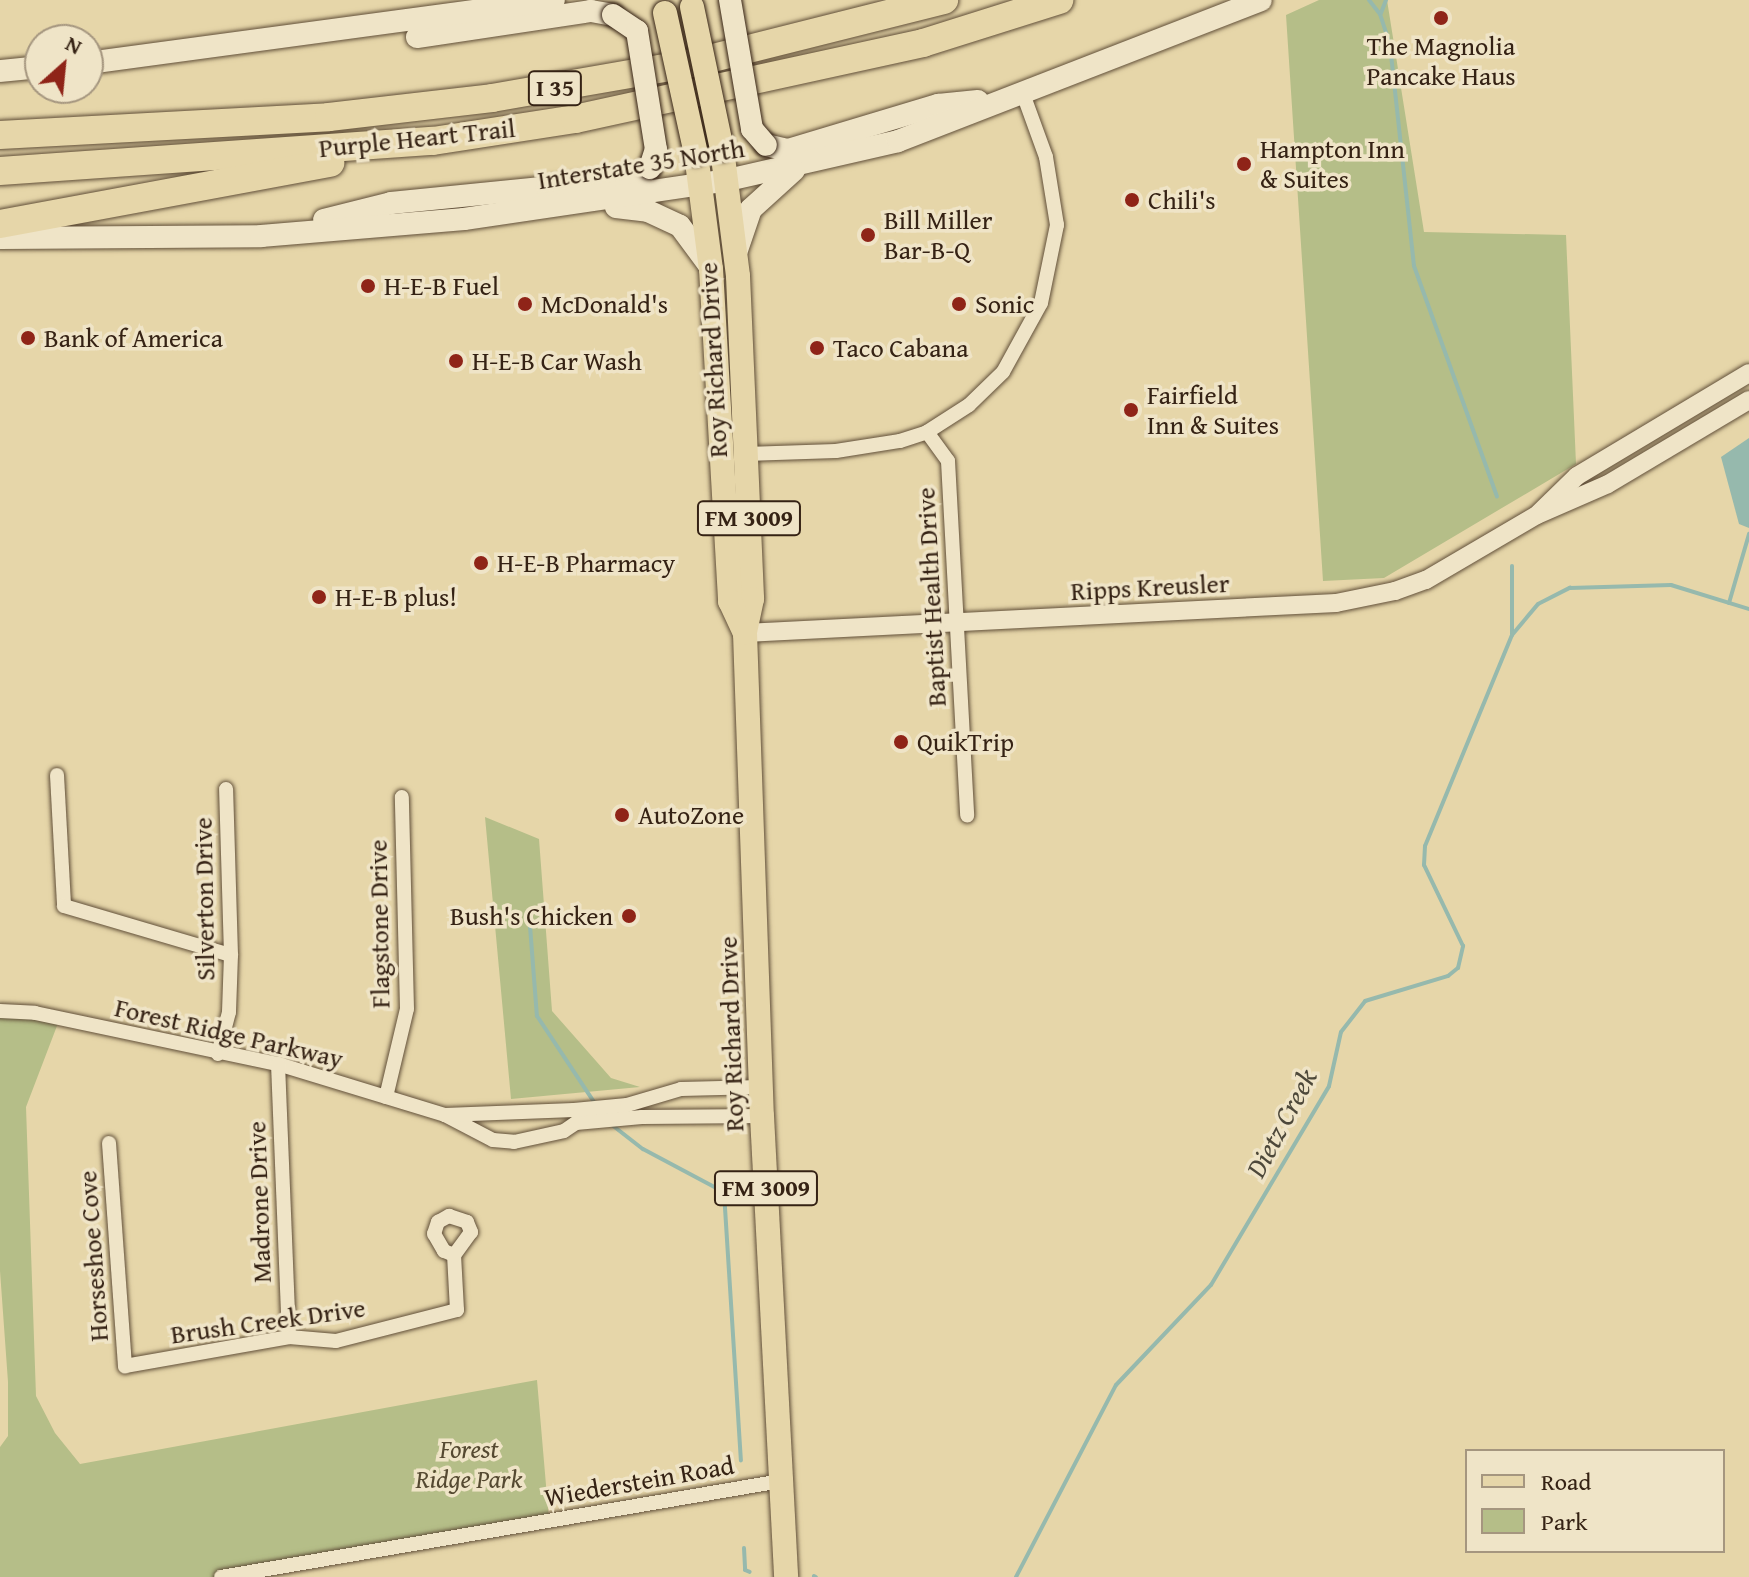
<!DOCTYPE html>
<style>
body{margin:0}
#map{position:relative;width:1749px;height:1577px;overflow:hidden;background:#e6d6a9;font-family:"Gentium Book Plus",serif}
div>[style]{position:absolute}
.green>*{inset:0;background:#b5be88}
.water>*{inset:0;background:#96b9ad}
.stream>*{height:4px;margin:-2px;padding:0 2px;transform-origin:2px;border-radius:2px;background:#96b9ad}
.roads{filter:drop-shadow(0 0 2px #614f39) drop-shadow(0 0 2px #614f39)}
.minor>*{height:14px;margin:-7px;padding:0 7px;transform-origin:7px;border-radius:7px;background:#efe4c7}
.tertiary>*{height:18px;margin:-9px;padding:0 9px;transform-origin:9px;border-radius:9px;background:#efe4c7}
.secondary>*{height:22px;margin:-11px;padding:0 11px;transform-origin:11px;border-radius:11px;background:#efe4c7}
.primary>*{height:24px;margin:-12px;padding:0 12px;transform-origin:12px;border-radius:12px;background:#e6d6a9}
.motorway>*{height:28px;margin:-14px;padding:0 14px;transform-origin:14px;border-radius:14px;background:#e6d6a9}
.bridges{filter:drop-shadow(0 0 2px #352214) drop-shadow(0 0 2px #352214)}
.secondary-bridge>*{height:22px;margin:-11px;padding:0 11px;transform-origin:11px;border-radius:11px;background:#efe4c7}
.primary-bridge>*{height:24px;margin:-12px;padding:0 12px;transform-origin:12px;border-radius:12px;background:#e6d6a9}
.dots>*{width:22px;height:22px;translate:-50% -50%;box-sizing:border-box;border:4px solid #efe4c7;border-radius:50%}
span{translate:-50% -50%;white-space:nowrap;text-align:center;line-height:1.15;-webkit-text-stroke:7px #efe4c7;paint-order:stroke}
.shield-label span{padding:2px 6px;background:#efe4c7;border:2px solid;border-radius:6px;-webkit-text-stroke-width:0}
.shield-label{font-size:24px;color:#352214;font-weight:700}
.poi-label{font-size:26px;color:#352214}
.left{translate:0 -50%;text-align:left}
.right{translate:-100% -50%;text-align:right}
.street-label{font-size:26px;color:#352214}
.park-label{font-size:26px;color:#554931;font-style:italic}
.water-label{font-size:28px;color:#4d483a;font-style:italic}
.legend{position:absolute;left:1465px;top:1449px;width:260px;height:104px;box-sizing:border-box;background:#efe4c7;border:2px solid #a5967f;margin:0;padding:10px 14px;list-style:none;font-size:24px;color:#352214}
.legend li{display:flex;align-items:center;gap:16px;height:40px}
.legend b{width:40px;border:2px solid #a5967f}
.north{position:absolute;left:24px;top:24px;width:80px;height:80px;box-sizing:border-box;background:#efe4c7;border:2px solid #a5967f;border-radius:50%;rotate:27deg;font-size:22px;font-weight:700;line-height:32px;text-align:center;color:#352214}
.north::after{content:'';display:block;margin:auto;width:28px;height:36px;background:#8f2418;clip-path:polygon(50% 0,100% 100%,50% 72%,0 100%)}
</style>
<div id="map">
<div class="green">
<i style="clip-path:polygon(1319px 0,1387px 0,1424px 232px,1566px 235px,1576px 464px,1384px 578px,1323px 581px,1286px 15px)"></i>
<i style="clip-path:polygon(485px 817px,539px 839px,552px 1011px,611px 1078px,640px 1087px,511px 1099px)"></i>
<i style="clip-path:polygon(0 1011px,60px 1018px,26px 1107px,36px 1396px,55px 1433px,80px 1464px,537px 1380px,549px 1520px,221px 1577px,0 1577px,0 1447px,8px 1436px,8px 1382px,0 1271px)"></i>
</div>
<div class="water">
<i style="clip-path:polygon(1749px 438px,1749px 528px,1739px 524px,1721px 457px)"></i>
</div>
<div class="stream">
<i style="left:1369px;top:0;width:18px;rotate:52deg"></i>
<i style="left:1380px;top:14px;width:33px;rotate:72deg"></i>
<i style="left:1390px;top:45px;width:222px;rotate:83.8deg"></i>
<i style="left:1414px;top:266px;width:245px;rotate:70.2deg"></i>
<i style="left:1381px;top:13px;width:14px;rotate:-69deg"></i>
<i style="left:1512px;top:566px;width:69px;rotate:90deg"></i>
<i style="left:1729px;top:603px;width:72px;rotate:-73.8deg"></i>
<i style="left:530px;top:926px;width:90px;rotate:85.6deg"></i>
<i style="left:537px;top:1016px;width:107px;rotate:56.5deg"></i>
<i style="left:612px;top:1125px;width:39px;rotate:38deg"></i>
<i style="left:643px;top:1149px;width:92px;rotate:28deg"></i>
<i style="left:724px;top:1192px;width:269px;rotate:86.4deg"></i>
<i style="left:744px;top:1548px;width:22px;rotate:87deg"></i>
<i style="left:745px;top:1570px;width:5px;rotate:22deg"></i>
<i style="left:814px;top:1576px;width:2px;rotate:27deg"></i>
<i style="left:1016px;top:1577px;width:216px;rotate:-62.5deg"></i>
<i style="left:1116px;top:1385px;width:138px;rotate:-46.5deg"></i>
<i style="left:1211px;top:1285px;width:231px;rotate:-59.3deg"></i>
<i style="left:1329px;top:1086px;width:55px;rotate:-77.5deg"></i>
<i style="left:1341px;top:1032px;width:39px;rotate:-52deg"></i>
<i style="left:1365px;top:1001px;width:87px;rotate:-16.8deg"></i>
<i style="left:1448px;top:976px;width:13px;rotate:-39deg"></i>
<i style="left:1458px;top:968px;width:23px;rotate:-77deg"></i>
<i style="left:1463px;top:946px;width:90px;rotate:-115.7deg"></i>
<i style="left:1424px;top:865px;width:19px;rotate:-87deg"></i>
<i style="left:1425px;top:846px;width:228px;rotate:-67.6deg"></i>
<i style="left:1512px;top:635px;width:40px;rotate:-50deg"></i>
<i style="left:1538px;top:604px;width:36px;rotate:-27deg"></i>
<i style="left:1570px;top:588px;width:101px;rotate:-1.7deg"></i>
<i style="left:1671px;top:585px;width:82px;rotate:17.1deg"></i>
</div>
<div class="roads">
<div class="minor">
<i style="left:927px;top:432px;width:36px;rotate:54deg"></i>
<i style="left:948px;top:461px;width:355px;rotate:86.9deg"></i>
<i style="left:746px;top:454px;width:90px;rotate:-1.9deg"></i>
<i style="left:836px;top:451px;width:65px;rotate:-8.9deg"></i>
<i style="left:900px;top:441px;width:28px;rotate:-18deg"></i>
<i style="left:927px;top:432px;width:50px;rotate:-32.7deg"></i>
<i style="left:969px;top:405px;width:47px;rotate:-44.1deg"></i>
<i style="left:1003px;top:372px;width:79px;rotate:-61.2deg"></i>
<i style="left:1041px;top:303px;width:80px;rotate:-78.4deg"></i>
<i style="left:1057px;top:225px;width:69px;rotate:-99.2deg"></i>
<i style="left:1046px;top:157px;width:70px;rotate:-110deg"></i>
<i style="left:57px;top:775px;width:131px;rotate:86.9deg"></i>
<i style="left:64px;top:906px;width:174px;rotate:16.4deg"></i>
<i style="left:0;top:1011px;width:35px;rotate:3deg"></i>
<i style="left:35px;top:1013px;width:248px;rotate:11.9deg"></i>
<i style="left:278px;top:1064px;width:175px;rotate:17deg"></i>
<i style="left:445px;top:1115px;width:54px;rotate:27.5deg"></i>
<i style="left:493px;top:1140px;width:21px;rotate:5deg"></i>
<i style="left:514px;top:1142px;width:51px;rotate:-12.4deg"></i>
<i style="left:564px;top:1131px;width:14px;rotate:-34deg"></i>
<i style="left:576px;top:1123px;width:66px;rotate:-5.2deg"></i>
<i style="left:642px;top:1117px;width:120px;rotate:-0.5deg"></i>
<i style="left:218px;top:1054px;width:43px;rotate:-75.3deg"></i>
<i style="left:229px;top:1012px;width:57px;rotate:-88deg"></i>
<i style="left:231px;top:955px;width:166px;rotate:-91.7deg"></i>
<i style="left:278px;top:1064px;width:273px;rotate:87.7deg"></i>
<i style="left:386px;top:1097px;width:90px;rotate:-76.6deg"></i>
<i style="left:407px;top:1009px;width:212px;rotate:-91.4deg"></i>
<i style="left:445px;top:1115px;width:129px;rotate:-2.2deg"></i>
<i style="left:574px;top:1110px;width:53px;rotate:-5.4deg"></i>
<i style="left:627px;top:1105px;width:56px;rotate:-16.5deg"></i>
<i style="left:681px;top:1089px;width:80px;rotate:-1.4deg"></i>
<i style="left:109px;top:1143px;width:224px;rotate:85.9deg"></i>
<i style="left:125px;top:1366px;width:167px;rotate:-10deg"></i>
<i style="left:289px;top:1337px;width:47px;rotate:4.9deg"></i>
<i style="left:336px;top:1341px;width:125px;rotate:-14.4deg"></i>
<i style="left:457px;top:1310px;width:55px;rotate:-93.1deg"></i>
<i style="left:454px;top:1255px;width:11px;rotate:-158deg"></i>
<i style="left:444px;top:1251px;width:20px;rotate:-120deg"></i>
<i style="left:434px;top:1234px;width:13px;rotate:-72deg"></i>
<i style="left:438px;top:1222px;width:13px;rotate:-29deg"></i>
<i style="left:449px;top:1216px;width:19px;rotate:18deg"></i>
<i style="left:467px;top:1222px;width:11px;rotate:68deg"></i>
<i style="left:471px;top:1232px;width:29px;rotate:126deg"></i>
<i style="left:221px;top:1577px;width:568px;rotate:-9.73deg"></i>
</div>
<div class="tertiary">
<i style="left:1539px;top:513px;width:53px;rotate:-44.2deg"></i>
<i style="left:1577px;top:476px;width:200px;rotate:-30.9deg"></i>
<i style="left:745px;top:633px;width:592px;rotate:-2.91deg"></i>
<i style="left:1336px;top:603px;width:60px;rotate:-11.5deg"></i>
<i style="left:1395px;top:591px;width:33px;rotate:-20deg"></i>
<i style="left:1426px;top:580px;width:129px;rotate:-30.4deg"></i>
<i style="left:1537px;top:515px;width:77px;rotate:-23.6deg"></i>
<i style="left:1608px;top:484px;width:164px;rotate:-30.8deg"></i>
</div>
<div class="secondary">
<i style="left:417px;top:37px;width:176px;rotate:-8.5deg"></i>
<i style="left:591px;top:11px;width:22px;rotate:10deg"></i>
<i style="left:88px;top:63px;width:470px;rotate:-7.7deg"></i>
<i style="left:0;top:71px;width:40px;rotate:-5.7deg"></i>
<i style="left:766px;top:145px;width:23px;rotate:13deg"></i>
<i style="left:788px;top:150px;width:157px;rotate:-16.7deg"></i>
<i style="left:938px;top:105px;width:40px;rotate:-5.7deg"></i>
<i style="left:616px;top:207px;width:32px;rotate:7deg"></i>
<i style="left:648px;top:211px;width:35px;rotate:25deg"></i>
<i style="left:680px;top:226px;width:49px;rotate:53.4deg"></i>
<i style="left:324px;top:220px;width:69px;rotate:-14.2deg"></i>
<i style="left:391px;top:203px;width:242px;rotate:-5.7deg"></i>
<i style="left:632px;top:179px;width:21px;rotate:-31deg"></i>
<i style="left:0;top:238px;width:261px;rotate:-0.4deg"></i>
<i style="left:261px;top:236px;width:204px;rotate:-4.8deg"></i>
<i style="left:464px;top:219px;width:267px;rotate:-8.4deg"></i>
<i style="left:728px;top:180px;width:174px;rotate:-12.9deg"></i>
<i style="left:898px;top:141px;width:389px;rotate:-21.2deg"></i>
<i style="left:736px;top:253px;width:46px;rotate:-71.2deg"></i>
<i style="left:751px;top:209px;width:58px;rotate:-42.2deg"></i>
</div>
<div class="primary">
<i style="left:722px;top:149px;width:128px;rotate:82.8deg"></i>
<i style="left:738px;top:276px;width:323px;rotate:87.5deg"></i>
<i style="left:752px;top:599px;width:35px;rotate:102deg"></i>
<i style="left:745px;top:633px;width:483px;rotate:88deg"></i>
<i style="left:762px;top:1116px;width:462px;rotate:87deg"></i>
<i style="left:696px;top:154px;width:116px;rotate:82.6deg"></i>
<i style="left:711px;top:269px;width:333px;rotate:86.7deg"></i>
<i style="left:730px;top:601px;width:35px;rotate:65deg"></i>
</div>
<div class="motorway">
<i style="left:0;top:135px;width:329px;rotate:-3.1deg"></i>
<i style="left:329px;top:117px;width:164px;rotate:-6.6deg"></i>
<i style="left:492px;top:98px;width:204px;rotate:-9.9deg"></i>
<i style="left:693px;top:63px;width:259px;rotate:-14.1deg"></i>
<i style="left:0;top:171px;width:434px;rotate:-4deg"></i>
<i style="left:433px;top:141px;width:144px;rotate:-8.8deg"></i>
<i style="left:575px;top:119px;width:356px;rotate:-12.3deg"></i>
<i style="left:923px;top:43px;width:143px;rotate:-17.5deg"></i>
<i style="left:0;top:224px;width:336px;rotate:-10.5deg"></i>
</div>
</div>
<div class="bridges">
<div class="secondary-bridge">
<i style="left:730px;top:0;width:131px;rotate:80.3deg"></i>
<i style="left:752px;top:129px;width:21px;rotate:49deg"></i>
<i style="left:613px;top:15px;width:29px;rotate:34deg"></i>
<i style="left:637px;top:31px;width:120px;rotate:80.9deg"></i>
<i style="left:656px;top:149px;width:20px;rotate:108deg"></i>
</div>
<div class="primary-bridge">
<i style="left:692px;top:7px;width:145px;rotate:78.1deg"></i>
<i style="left:665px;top:13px;width:144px;rotate:77.6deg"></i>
</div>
</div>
<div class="dots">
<i style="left:1441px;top:18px;background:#8f2418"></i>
<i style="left:1244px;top:164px;background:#8f2418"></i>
<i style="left:1132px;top:200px;background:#8f2418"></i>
<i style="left:868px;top:235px;background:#8f2418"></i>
<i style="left:368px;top:286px;background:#8f2418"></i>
<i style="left:525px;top:304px;background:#8f2418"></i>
<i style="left:959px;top:304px;background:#8f2418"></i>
<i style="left:28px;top:338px;background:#8f2418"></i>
<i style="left:817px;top:348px;background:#8f2418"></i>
<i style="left:456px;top:361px;background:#8f2418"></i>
<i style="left:1131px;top:410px;background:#8f2418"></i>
<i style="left:481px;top:563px;background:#8f2418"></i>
<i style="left:319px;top:597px;background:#8f2418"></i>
<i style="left:901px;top:742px;background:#8f2418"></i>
<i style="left:622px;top:815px;background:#8f2418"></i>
<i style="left:629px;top:916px;background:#8f2418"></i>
</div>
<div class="shield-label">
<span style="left:555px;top:88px">I 35</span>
<span style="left:749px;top:518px">FM 3009</span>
<span style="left:766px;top:1188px">FM 3009</span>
</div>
<div class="poi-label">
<span style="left:1441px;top:61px">The Magnolia<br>Pancake Haus</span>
<span class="left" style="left:1260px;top:164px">Hampton Inn<br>&amp; Suites</span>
<span class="left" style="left:1148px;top:200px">Chili's</span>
<span class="left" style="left:884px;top:235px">Bill Miller<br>Bar-B-Q</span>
<span class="left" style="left:384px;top:286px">H-E-B Fuel</span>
<span class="left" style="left:541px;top:304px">McDonald's</span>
<span class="left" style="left:975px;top:304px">Sonic</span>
<span class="left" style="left:44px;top:338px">Bank of America</span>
<span class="left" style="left:833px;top:348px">Taco Cabana</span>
<span class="left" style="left:472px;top:361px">H-E-B Car Wash</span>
<span class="left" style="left:1147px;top:410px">Fairfield<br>Inn &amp; Suites</span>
<span class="left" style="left:497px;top:563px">H-E-B Pharmacy</span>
<span class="left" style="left:335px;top:597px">H-E-B plus!</span>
<span class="left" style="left:917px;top:742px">QuikTrip</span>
<span class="left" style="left:638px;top:815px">AutoZone</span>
<span class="right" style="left:613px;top:916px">Bush's Chicken</span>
</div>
<div class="street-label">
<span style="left:417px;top:138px;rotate:-6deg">Purple Heart Trail</span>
<span style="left:641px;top:164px;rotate:-9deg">Interstate 35 North</span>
<span style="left:713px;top:360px;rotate:-93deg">Roy Richard Drive</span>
<span style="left:1150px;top:587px;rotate:-3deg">Ripps Kreusler</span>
<span style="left:931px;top:597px;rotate:-93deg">Baptist Health Drive</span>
<span style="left:204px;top:899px;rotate:-91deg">Silverton Drive</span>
<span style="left:379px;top:924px;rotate:-91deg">Flagstone Drive</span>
<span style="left:229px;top:1033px;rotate:13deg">Forest Ridge Parkway</span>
<span style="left:731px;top:1034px;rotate:-92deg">Roy Richard Drive</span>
<span style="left:259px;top:1202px;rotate:-92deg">Madrone Drive</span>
<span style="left:93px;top:1256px;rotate:-94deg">Horseshoe Cove</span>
<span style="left:268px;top:1321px;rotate:-8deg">Brush Creek Drive</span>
<span style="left:639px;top:1481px;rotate:-10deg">Wiederstein Road</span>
</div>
<div class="park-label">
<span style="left:469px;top:1464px">Forest<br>Ridge Park</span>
</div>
<div class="water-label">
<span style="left:1281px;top:1123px;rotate:-62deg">Dietz Creek</span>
</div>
<ul class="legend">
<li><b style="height:10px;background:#e6d6a9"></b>Road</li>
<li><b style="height:22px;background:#b5be88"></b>Park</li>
</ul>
<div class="north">N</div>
</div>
